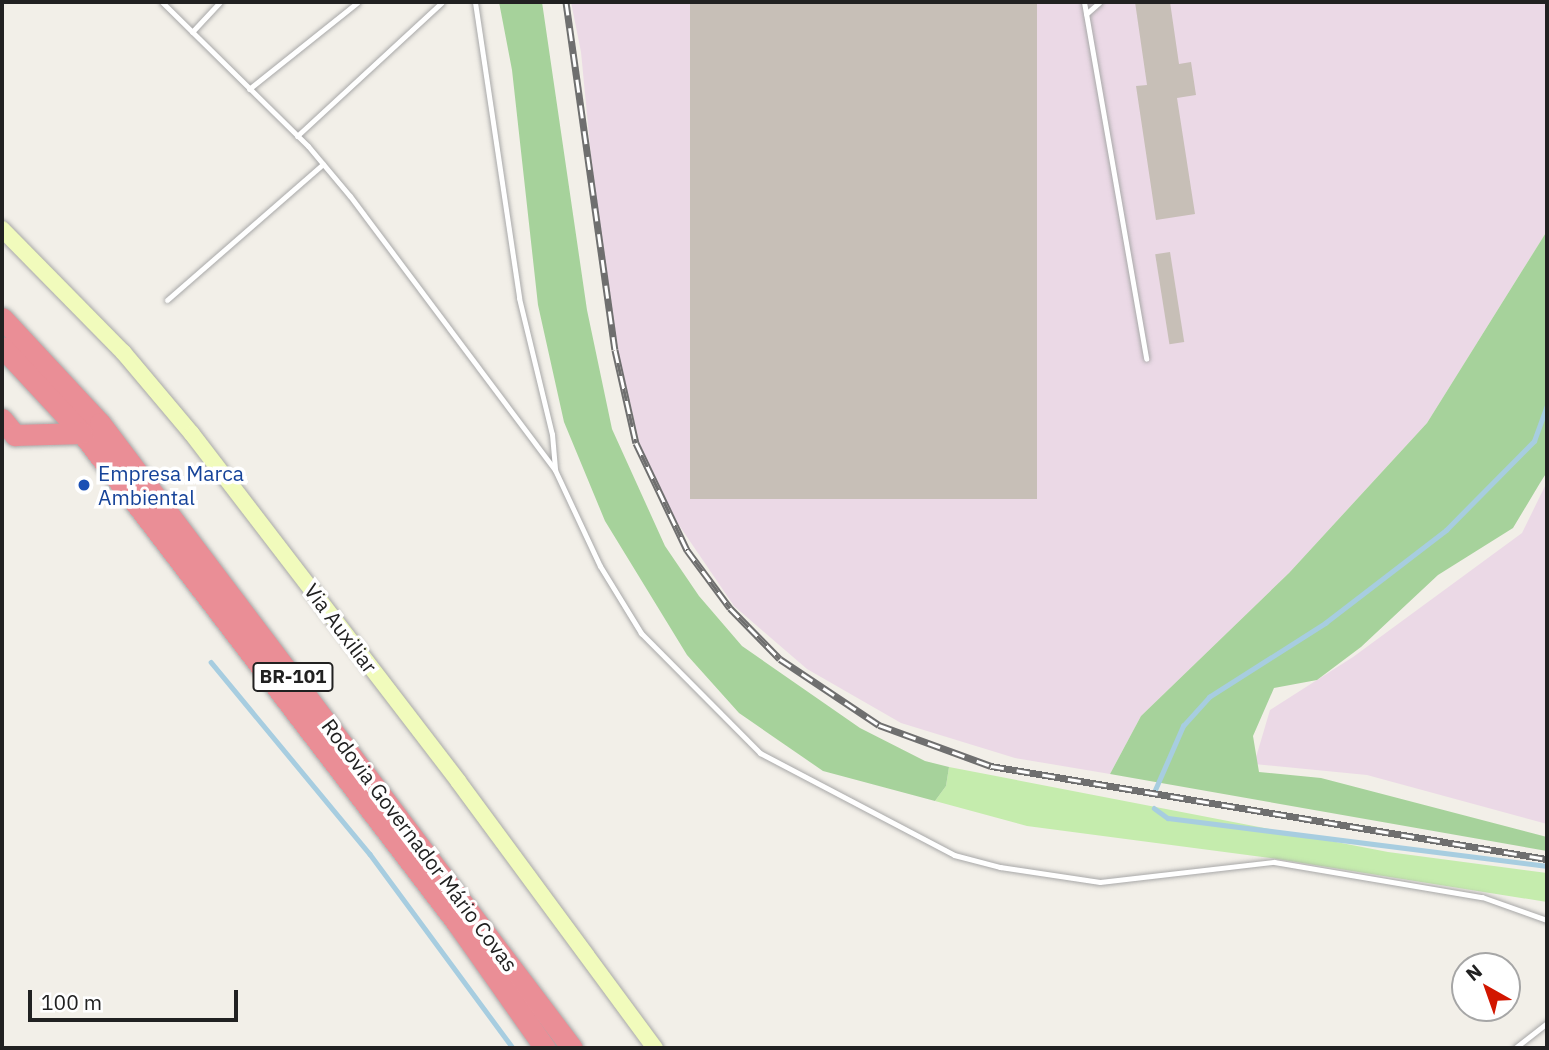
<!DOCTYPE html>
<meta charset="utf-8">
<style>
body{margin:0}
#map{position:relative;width:1549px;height:1050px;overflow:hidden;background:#f2efe8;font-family:"IBM Plex Sans",sans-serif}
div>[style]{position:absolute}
.industrial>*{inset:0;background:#ebd9e6}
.grass>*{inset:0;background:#c5ecad}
.forest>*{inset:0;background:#a6d29b}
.stream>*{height:4.5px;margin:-2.25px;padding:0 2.25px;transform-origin:2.25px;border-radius:2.25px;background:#a7cde0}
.building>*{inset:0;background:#c7bfb7;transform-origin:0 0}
.roads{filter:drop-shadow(0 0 2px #a8a8a8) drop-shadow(0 0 2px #a8a8a8)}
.lane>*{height:5px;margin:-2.5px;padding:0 2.5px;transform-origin:2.5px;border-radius:2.5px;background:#fff}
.secondary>*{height:16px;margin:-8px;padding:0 8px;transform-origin:8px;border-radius:8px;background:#f1fbbc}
.highway>*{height:21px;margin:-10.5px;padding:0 10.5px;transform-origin:10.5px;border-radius:10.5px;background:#ea8e96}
.rail>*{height:7px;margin-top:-3.5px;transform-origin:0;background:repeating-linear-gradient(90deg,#fff 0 13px,#6f6f6f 0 26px);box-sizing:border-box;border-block:2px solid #6f6f6f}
.dots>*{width:19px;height:19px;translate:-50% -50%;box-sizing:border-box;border:4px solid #fff;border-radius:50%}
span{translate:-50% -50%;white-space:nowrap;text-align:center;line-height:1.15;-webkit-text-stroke:7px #fff;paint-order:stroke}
.shield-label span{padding:2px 5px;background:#fff;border:2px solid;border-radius:5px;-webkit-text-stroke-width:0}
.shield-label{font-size:19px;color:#212121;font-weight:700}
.transit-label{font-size:21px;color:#164399}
.left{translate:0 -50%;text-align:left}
.street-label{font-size:21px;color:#212121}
.frame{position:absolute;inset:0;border:4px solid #212121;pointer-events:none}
.north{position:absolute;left:1451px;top:952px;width:70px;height:70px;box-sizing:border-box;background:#fff;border:2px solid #a6a6a6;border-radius:50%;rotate:320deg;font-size:19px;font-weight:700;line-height:28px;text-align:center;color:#212121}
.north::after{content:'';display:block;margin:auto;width:24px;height:32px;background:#d21600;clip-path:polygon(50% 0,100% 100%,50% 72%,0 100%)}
.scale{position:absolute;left:28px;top:990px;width:210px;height:32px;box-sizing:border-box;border:4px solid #212121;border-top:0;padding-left:9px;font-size:21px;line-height:24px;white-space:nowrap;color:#212121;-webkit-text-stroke:5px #fff;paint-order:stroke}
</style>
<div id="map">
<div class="industrial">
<i style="clip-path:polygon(571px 2px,1547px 2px,1547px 231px,1427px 423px,1289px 573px,1141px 716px,1110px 774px,1015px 758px,901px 723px,807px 669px,734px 606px,668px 509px,642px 454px,604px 292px,581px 52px)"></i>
<i style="clip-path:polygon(1547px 482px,1547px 824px,1367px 775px,1254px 764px,1270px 710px,1353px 657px,1522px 533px)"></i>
</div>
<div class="grass">
<i style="clip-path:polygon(949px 767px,1388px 852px,1547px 873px,1547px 902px,1277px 859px,1027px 826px,935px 801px,946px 786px)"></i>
</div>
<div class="forest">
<i style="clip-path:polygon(499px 2px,542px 2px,587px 310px,612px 429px,665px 546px,699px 596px,742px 646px,860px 728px,925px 761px,949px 767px,946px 786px,935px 801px,823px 771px,739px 713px,687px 655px,605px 521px,564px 422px,538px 305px,512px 70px)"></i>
<i style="clip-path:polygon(1547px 231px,1547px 472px,1540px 483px,1513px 528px,1438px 575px,1361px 647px,1317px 680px,1274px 688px,1253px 736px,1259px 772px,1321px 778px,1547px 837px,1547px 851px,1110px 774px,1141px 716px,1289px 573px,1427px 423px)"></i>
</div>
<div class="stream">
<i style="left:211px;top:662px;width:249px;rotate:50.4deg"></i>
<i style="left:370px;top:854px;width:241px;rotate:53.6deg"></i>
<i style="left:1155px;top:790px;width:70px;rotate:-66.4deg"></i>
<i style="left:1183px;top:726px;width:39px;rotate:-48deg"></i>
<i style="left:1209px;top:697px;width:138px;rotate:-32.5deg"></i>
<i style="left:1325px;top:623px;width:153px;rotate:-37.5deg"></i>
<i style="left:1446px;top:530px;width:125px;rotate:-45.3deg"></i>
<i style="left:1534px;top:441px;width:37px;rotate:-70deg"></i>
<i style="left:1154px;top:808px;width:17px;rotate:36deg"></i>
<i style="left:1168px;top:818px;width:382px;rotate:7.2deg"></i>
</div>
<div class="building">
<i style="left:690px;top:2px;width:347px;height:497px"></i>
<i style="clip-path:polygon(1135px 2px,1170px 2px,1179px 64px,1191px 62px,1196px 95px,1177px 98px,1195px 214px,1156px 220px,1136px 86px,1147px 85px)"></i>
<i style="left:1170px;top:252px;width:91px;height:15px;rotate:81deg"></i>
</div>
<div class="roads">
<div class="lane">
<i style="left:162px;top:2px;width:205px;rotate:44.6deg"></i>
<i style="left:308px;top:146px;width:65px;rotate:50deg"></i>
<i style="left:350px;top:196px;width:342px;rotate:53.2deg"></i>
<i style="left:555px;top:470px;width:106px;rotate:64.9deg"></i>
<i style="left:600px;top:566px;width:79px;rotate:58.5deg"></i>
<i style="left:641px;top:633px;width:169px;rotate:45.2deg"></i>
<i style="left:760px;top:753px;width:219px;rotate:27.7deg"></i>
<i style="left:954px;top:855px;width:48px;rotate:14.6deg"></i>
<i style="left:1000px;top:867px;width:101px;rotate:8.5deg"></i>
<i style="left:1100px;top:882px;width:175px;rotate:-6.6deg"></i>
<i style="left:1274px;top:862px;width:211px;rotate:9.6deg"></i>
<i style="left:1482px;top:897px;width:69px;rotate:19.5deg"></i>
<i style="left:475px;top:2px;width:299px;rotate:81.5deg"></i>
<i style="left:519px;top:298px;width:140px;rotate:76.4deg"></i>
<i style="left:552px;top:434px;width:36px;rotate:85deg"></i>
<i style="left:1084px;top:2px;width:362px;rotate:80.1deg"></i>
<i style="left:1086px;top:14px;width:18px;rotate:-41deg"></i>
<i style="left:192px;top:32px;width:41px;rotate:-47deg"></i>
<i style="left:249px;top:89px;width:139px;rotate:-38.6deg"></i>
<i style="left:297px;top:136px;width:197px;rotate:-42.7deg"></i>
<i style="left:167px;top:300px;width:207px;rotate:-41.1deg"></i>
<i style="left:1515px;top:1048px;width:41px;rotate:-38deg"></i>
</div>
<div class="secondary">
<i style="left:2px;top:229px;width:173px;rotate:45.5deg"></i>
<i style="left:123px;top:352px;width:107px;rotate:49.9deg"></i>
<i style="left:192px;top:434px;width:437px;rotate:52.5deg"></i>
<i style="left:458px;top:781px;width:332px;rotate:53.6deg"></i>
</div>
<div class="highway">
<i style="left:2px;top:318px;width:144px;rotate:47deg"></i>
<i style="left:100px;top:423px;width:783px;rotate:52.94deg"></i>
<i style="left:2px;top:347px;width:117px;rotate:47.1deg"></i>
<i style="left:82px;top:433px;width:617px;rotate:52.57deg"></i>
<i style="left:457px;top:923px;width:153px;rotate:54.9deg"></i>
<i style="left:2px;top:419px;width:21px;rotate:51deg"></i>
<i style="left:15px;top:435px;width:67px;rotate:-1.7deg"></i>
</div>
</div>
<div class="rail">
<i style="left:566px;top:2px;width:351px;rotate:82deg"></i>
<i style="left:615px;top:350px;width:95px;rotate:77.3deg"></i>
<i style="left:636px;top:443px;width:119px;rotate:64.5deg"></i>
<i style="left:687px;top:550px;width:72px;rotate:53.4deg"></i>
<i style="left:730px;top:608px;width:71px;rotate:45.6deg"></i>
<i style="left:780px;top:659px;width:119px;rotate:33.7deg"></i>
<i style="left:879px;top:725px;width:119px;rotate:20.1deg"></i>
<i style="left:991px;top:766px;width:564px;rotate:9.5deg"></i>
</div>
<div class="dots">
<i style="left:84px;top:485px;background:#1a4fb4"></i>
</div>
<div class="shield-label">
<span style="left:293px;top:677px">BR-101</span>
</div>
<div class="transit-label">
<span class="left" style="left:98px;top:485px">Empresa Marca<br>Ambiental</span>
</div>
<div class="street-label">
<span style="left:341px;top:628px;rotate:53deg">Via Auxiliar</span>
<span style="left:420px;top:845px;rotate:53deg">Rodovia Governador Mário Covas</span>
</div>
<div class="frame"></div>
<div class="north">N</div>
<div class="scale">100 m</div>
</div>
